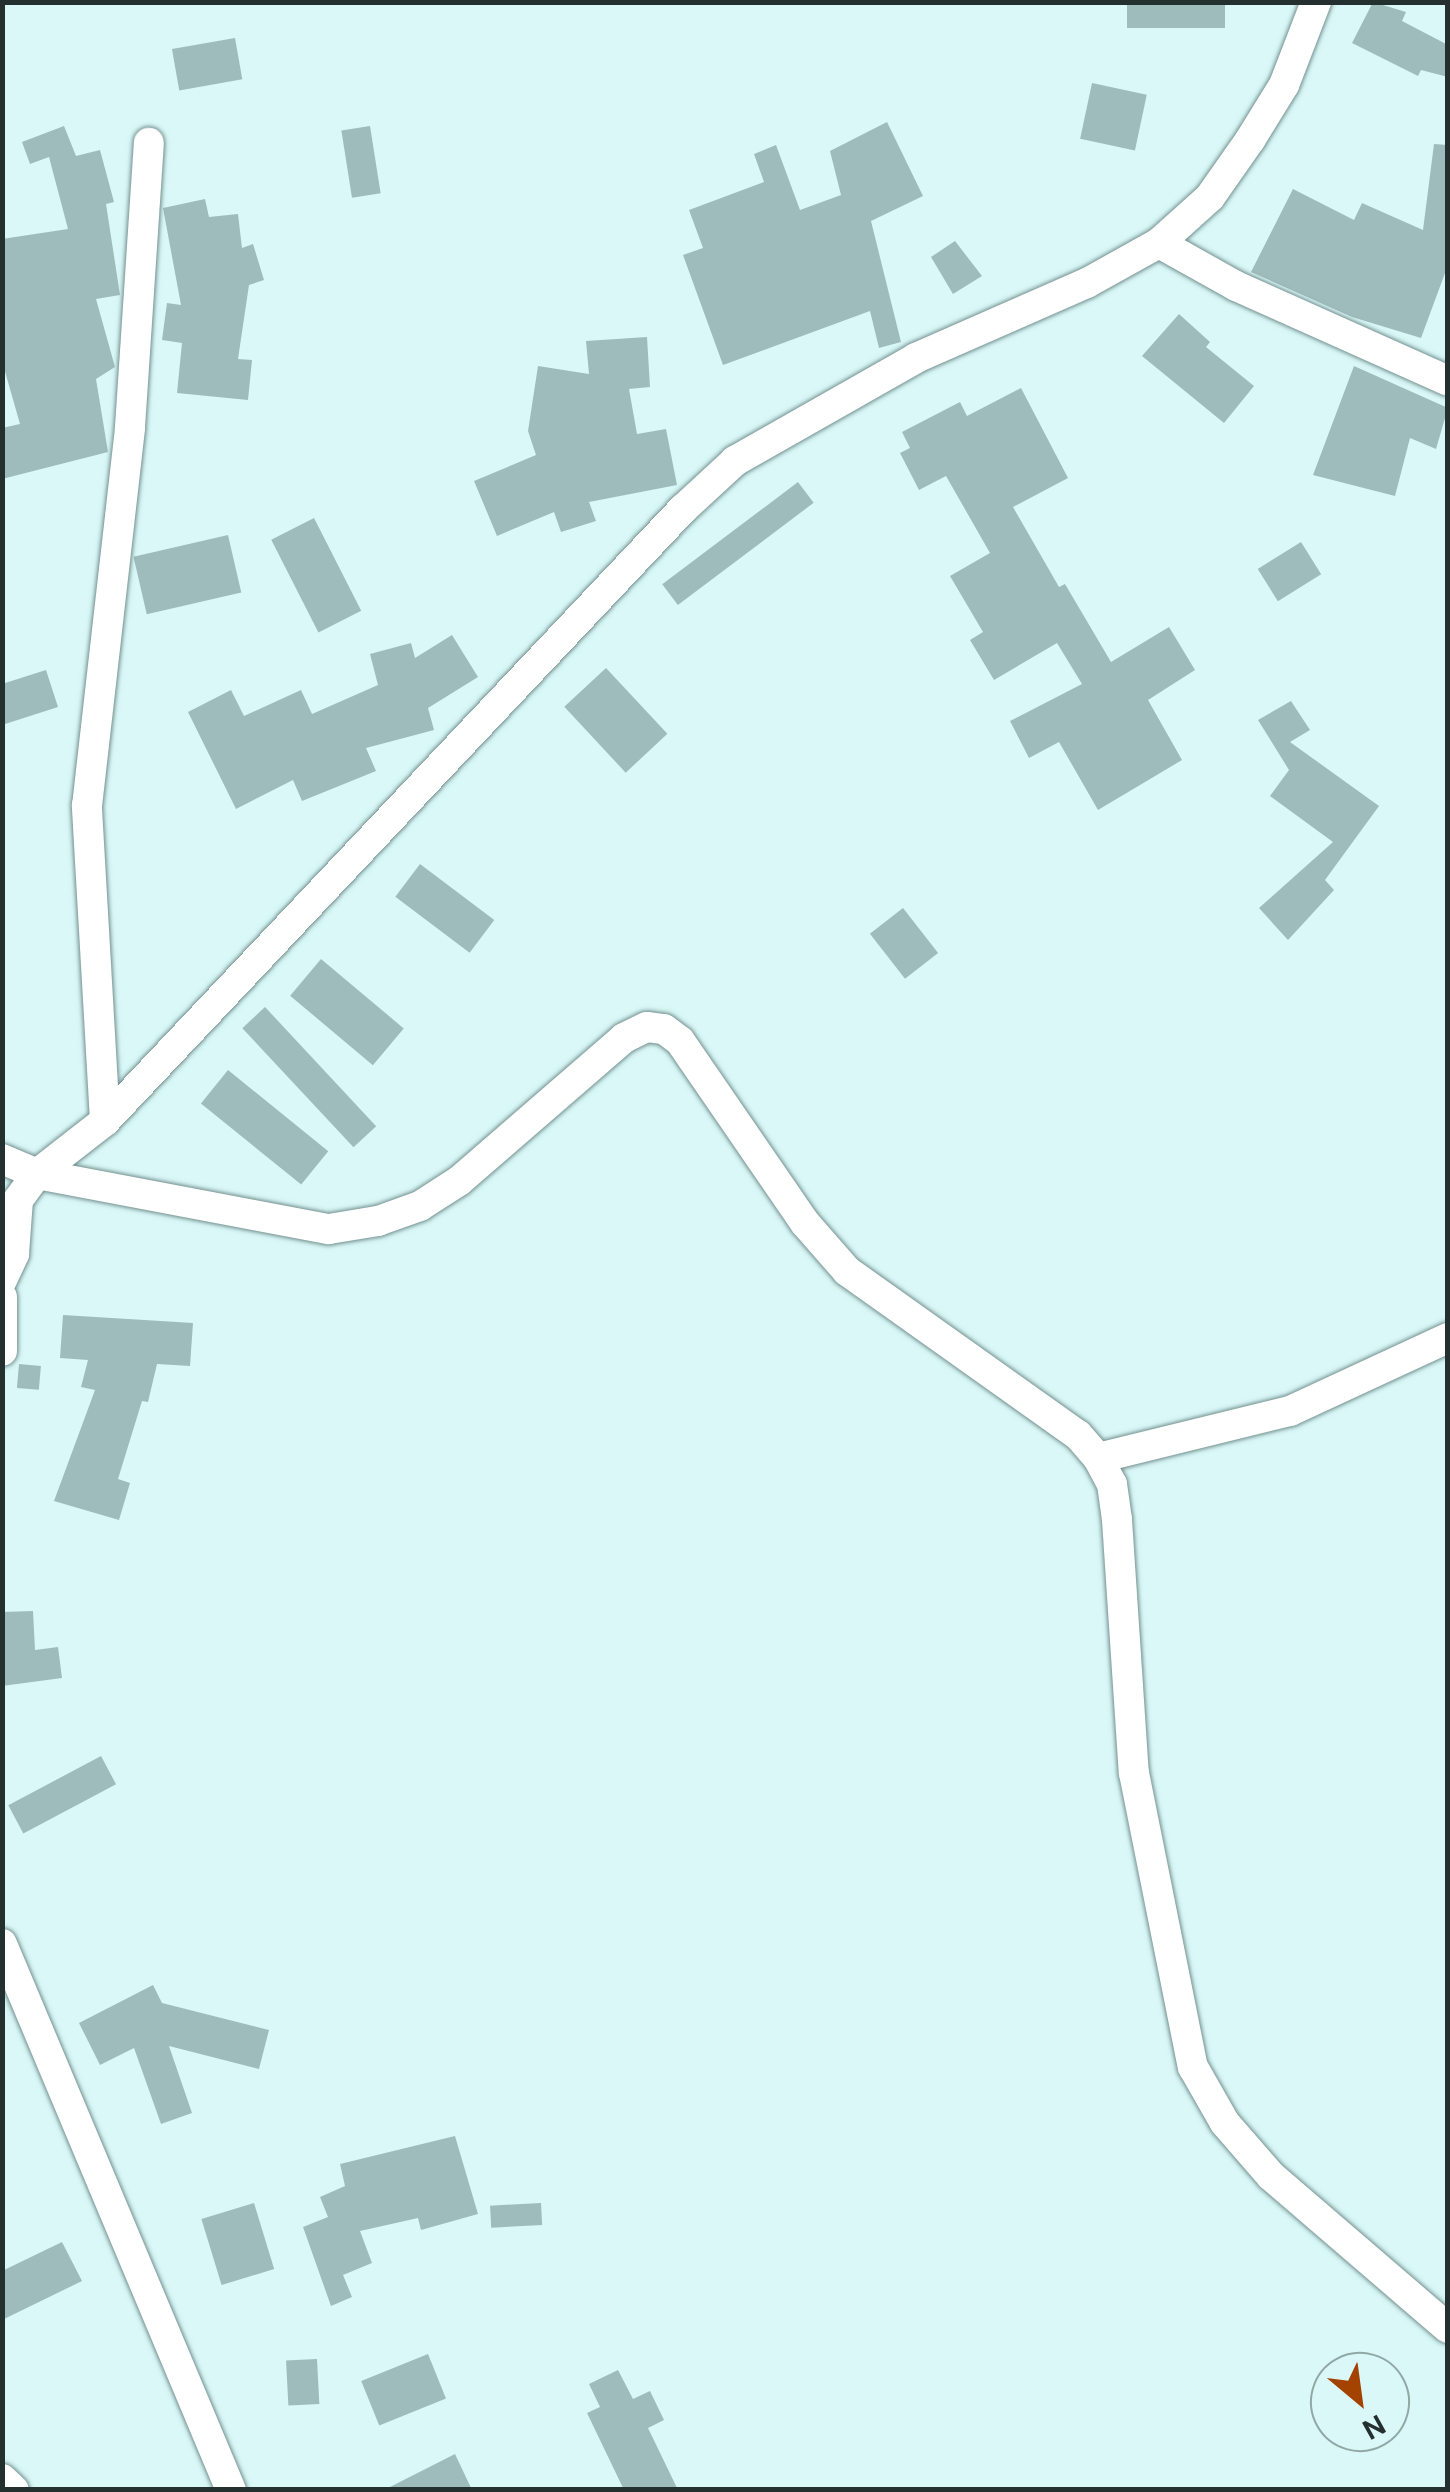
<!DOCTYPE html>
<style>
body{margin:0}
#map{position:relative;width:1450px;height:2492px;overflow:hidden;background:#d9f8f7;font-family:"DM Sans",sans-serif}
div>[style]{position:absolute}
.building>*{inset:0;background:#9ebcbb;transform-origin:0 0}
.roads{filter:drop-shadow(0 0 2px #749090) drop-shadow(0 0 2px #749090)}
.street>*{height:30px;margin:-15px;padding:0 15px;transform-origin:15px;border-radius:15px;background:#fff}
span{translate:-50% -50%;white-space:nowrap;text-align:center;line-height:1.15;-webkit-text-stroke:10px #d9f8f7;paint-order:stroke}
.frame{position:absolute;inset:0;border:5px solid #243030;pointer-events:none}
.north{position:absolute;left:1310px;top:2352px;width:100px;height:100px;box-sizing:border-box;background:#d9f8f7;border:2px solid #91a8a7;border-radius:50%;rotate:151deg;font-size:28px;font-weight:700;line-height:40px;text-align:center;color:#243030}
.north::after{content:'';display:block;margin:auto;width:35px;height:45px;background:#a44300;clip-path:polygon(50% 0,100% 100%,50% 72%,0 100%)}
</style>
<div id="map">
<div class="building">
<i style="left:1127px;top:2px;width:98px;height:26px"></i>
<i style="clip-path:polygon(1373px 2px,1406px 12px,1402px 21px,1448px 45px,1448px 77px,1421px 70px,1418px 76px,1352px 43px)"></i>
<i style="left:235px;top:38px;width:42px;height:64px;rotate:80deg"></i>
<i style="left:1092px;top:83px;width:56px;height:57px;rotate:12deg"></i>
<i style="clip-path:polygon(887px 122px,923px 196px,871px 221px,901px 342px,879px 348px,870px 311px,723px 365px,683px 255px,703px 248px,689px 210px,764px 182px,754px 154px,776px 145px,800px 210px,841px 195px,830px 151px)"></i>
<i style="clip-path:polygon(64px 126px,76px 156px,100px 150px,114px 202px,106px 204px,120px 295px,96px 299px,115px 367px,96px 379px,108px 452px,2px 479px,2px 428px,20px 424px,2px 361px,2px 239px,68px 229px,49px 157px,30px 164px,22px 142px)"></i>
<i style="left:370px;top:126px;width:68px;height:29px;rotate:81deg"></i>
<i style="clip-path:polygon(1434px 144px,1448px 145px,1448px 265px,1421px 338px,1352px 317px,1251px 272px,1293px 189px,1354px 220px,1362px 203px,1423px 230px)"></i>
<i style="clip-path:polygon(205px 199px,209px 217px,238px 214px,242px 248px,253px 244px,264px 280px,249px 285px,238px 359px,252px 360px,248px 400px,177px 393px,182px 343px,162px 340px,167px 303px,181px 305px,163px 208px)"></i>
<i style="clip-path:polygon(955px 241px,982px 276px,953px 294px,931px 257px)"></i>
<i style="clip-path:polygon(1179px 314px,1210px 342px,1206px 347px,1254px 386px,1224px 423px,1142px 356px)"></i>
<i style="clip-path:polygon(647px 337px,650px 387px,629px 389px,637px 434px,666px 429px,677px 485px,589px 502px,596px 521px,561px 532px,554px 512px,497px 536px,474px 481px,536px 455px,528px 431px,538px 366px,589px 374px,586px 341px)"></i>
<i style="clip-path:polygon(1354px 366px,1448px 408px,1436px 449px,1410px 438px,1395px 496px,1313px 475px)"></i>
<i style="clip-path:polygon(1021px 388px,1068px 478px,1013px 507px,1059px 587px,1065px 584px,1111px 662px,1169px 627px,1195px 670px,1148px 700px,1182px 760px,1098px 810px,1059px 742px,1029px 758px,1010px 721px,1082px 684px,1057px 643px,994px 680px,970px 640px,983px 632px,950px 576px,990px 553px,946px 476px,919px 490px,900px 453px,910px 448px,902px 432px,960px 402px,967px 416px)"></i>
<i style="left:798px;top:482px;width:26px;height:170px;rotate:53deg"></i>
<i style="left:314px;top:518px;width:104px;height:48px;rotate:63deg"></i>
<i style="left:228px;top:535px;width:59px;height:97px;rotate:77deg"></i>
<i style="left:1301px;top:542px;width:38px;height:51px;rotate:58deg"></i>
<i style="clip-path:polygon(452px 635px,478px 677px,428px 708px,434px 730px,366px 748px,376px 771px,302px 801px,293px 780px,236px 809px,188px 712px,231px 690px,244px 716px,301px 690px,312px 714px,378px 685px,370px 654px,411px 643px,415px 658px)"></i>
<i style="left:606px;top:668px;width:90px;height:57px;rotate:47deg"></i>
<i style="clip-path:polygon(46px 670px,58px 707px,2px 725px,2px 684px)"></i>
<i style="clip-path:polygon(1291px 701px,1310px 730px,1290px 742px,1379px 806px,1325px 880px,1334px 890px,1288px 940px,1259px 908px,1333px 842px,1270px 796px,1289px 770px,1258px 720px)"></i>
<i style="left:420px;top:864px;width:93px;height:41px;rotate:37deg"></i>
<i style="left:903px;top:908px;width:57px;height:42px;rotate:52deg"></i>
<i style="left:321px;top:959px;width:108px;height:48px;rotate:40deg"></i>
<i style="left:265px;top:1007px;width:163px;height:31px;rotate:47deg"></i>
<i style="left:228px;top:1070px;width:129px;height:43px;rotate:39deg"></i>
<i style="clip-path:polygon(63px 1315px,193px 1323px,190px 1366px,157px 1364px,148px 1402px,142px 1401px,118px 1479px,130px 1483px,119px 1520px,54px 1501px,95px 1390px,81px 1387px,88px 1360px,60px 1358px)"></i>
<i style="left:19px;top:1364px;width:22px;height:24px;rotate:5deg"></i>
<i style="clip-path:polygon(33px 1611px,35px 1650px,58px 1647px,62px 1678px,2px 1686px,2px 1612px)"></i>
<i style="left:101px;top:1756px;width:32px;height:105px;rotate:62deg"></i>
<i style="clip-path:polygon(153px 1985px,162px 2003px,269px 2030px,259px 2069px,169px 2046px,192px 2113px,161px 2124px,134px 2048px,100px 2065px,79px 2023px)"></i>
<i style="clip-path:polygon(455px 2136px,478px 2214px,421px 2230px,418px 2218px,360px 2231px,372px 2263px,343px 2275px,352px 2297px,331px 2306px,303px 2227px,328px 2217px,320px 2197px,345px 2186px,340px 2164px)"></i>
<i style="left:254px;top:2203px;width:69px;height:55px;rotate:73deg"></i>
<i style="left:541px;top:2203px;width:22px;height:51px;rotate:87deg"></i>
<i style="clip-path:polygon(62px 2242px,82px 2281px,2px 2320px,2px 2271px)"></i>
<i style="left:428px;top:2354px;width:48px;height:72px;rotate:68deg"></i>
<i style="left:317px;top:2359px;width:45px;height:31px;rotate:87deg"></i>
<i style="clip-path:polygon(618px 2370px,633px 2399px,650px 2391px,664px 2420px,648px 2428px,678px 2490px,624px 2490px,587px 2413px,600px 2407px,589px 2384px)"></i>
<i style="clip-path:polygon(455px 2454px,472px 2490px,384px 2490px)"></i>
</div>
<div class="roads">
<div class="street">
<i style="left:1159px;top:243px;width:88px;rotate:29.2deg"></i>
<i style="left:1236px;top:286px;width:232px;rotate:24.1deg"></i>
<i style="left:105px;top:1121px;width:316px;rotate:-93.3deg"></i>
<i style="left:87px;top:806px;width:381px;rotate:-83.5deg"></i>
<i style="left:130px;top:427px;width:285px;rotate:-86.2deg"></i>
<i style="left:2px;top:1159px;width:38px;rotate:23deg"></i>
<i style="left:37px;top:1174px;width:297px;rotate:10.7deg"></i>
<i style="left:329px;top:1229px;width:50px;rotate:-9.3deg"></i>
<i style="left:378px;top:1221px;width:45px;rotate:-19.7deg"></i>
<i style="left:420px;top:1206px;width:46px;rotate:-32.7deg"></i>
<i style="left:459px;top:1181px;width:218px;rotate:-40.9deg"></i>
<i style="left:624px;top:1038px;width:25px;rotate:-26deg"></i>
<i style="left:647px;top:1027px;width:17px;rotate:7deg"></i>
<i style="left:664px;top:1029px;width:20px;rotate:37deg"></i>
<i style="left:680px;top:1041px;width:221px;rotate:55.5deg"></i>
<i style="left:805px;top:1223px;width:64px;rotate:48.8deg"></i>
<i style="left:847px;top:1271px;width:283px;rotate:35.4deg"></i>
<i style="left:1078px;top:1435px;width:30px;rotate:49deg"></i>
<i style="left:1098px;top:1458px;width:30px;rotate:62deg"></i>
<i style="left:1112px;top:1484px;width:36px;rotate:82deg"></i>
<i style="left:1117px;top:1520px;width:254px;rotate:86.2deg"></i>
<i style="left:1134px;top:1773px;width:300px;rotate:78.7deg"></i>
<i style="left:1193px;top:2067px;width:64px;rotate:60.3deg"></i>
<i style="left:1225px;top:2123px;width:70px;rotate:49deg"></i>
<i style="left:1271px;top:2176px;width:233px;rotate:40.7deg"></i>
<i style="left:2px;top:1280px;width:29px;rotate:-65deg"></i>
<i style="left:14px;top:1254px;width:54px;rotate:-85.8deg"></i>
<i style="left:18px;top:1200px;width:32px;rotate:-54deg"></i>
<i style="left:37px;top:1174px;width:86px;rotate:-37.9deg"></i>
<i style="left:105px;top:1121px;width:842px;rotate:-46.64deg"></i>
<i style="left:683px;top:509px;width:71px;rotate:-42.7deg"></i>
<i style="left:735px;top:461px;width:208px;rotate:-29.6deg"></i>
<i style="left:916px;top:358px;width:187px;rotate:-23.7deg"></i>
<i style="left:1087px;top:283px;width:82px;rotate:-29.1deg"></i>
<i style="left:1159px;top:243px;width:69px;rotate:-42deg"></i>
<i style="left:1210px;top:197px;width:70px;rotate:-54.9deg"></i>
<i style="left:1250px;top:140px;width:65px;rotate:-58.3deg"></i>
<i style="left:1284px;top:85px;width:89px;rotate:-68.9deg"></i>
<i style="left:2px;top:1297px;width:54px;rotate:90deg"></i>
<i style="left:1098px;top:1458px;width:198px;rotate:-13.8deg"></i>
<i style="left:1290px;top:1411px;width:174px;rotate:-24.8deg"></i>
<i style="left:2px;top:1944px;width:592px;rotate:67.25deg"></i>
<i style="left:2px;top:2479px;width:16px;rotate:43deg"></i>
</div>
</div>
<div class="frame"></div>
<div class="north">N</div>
</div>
